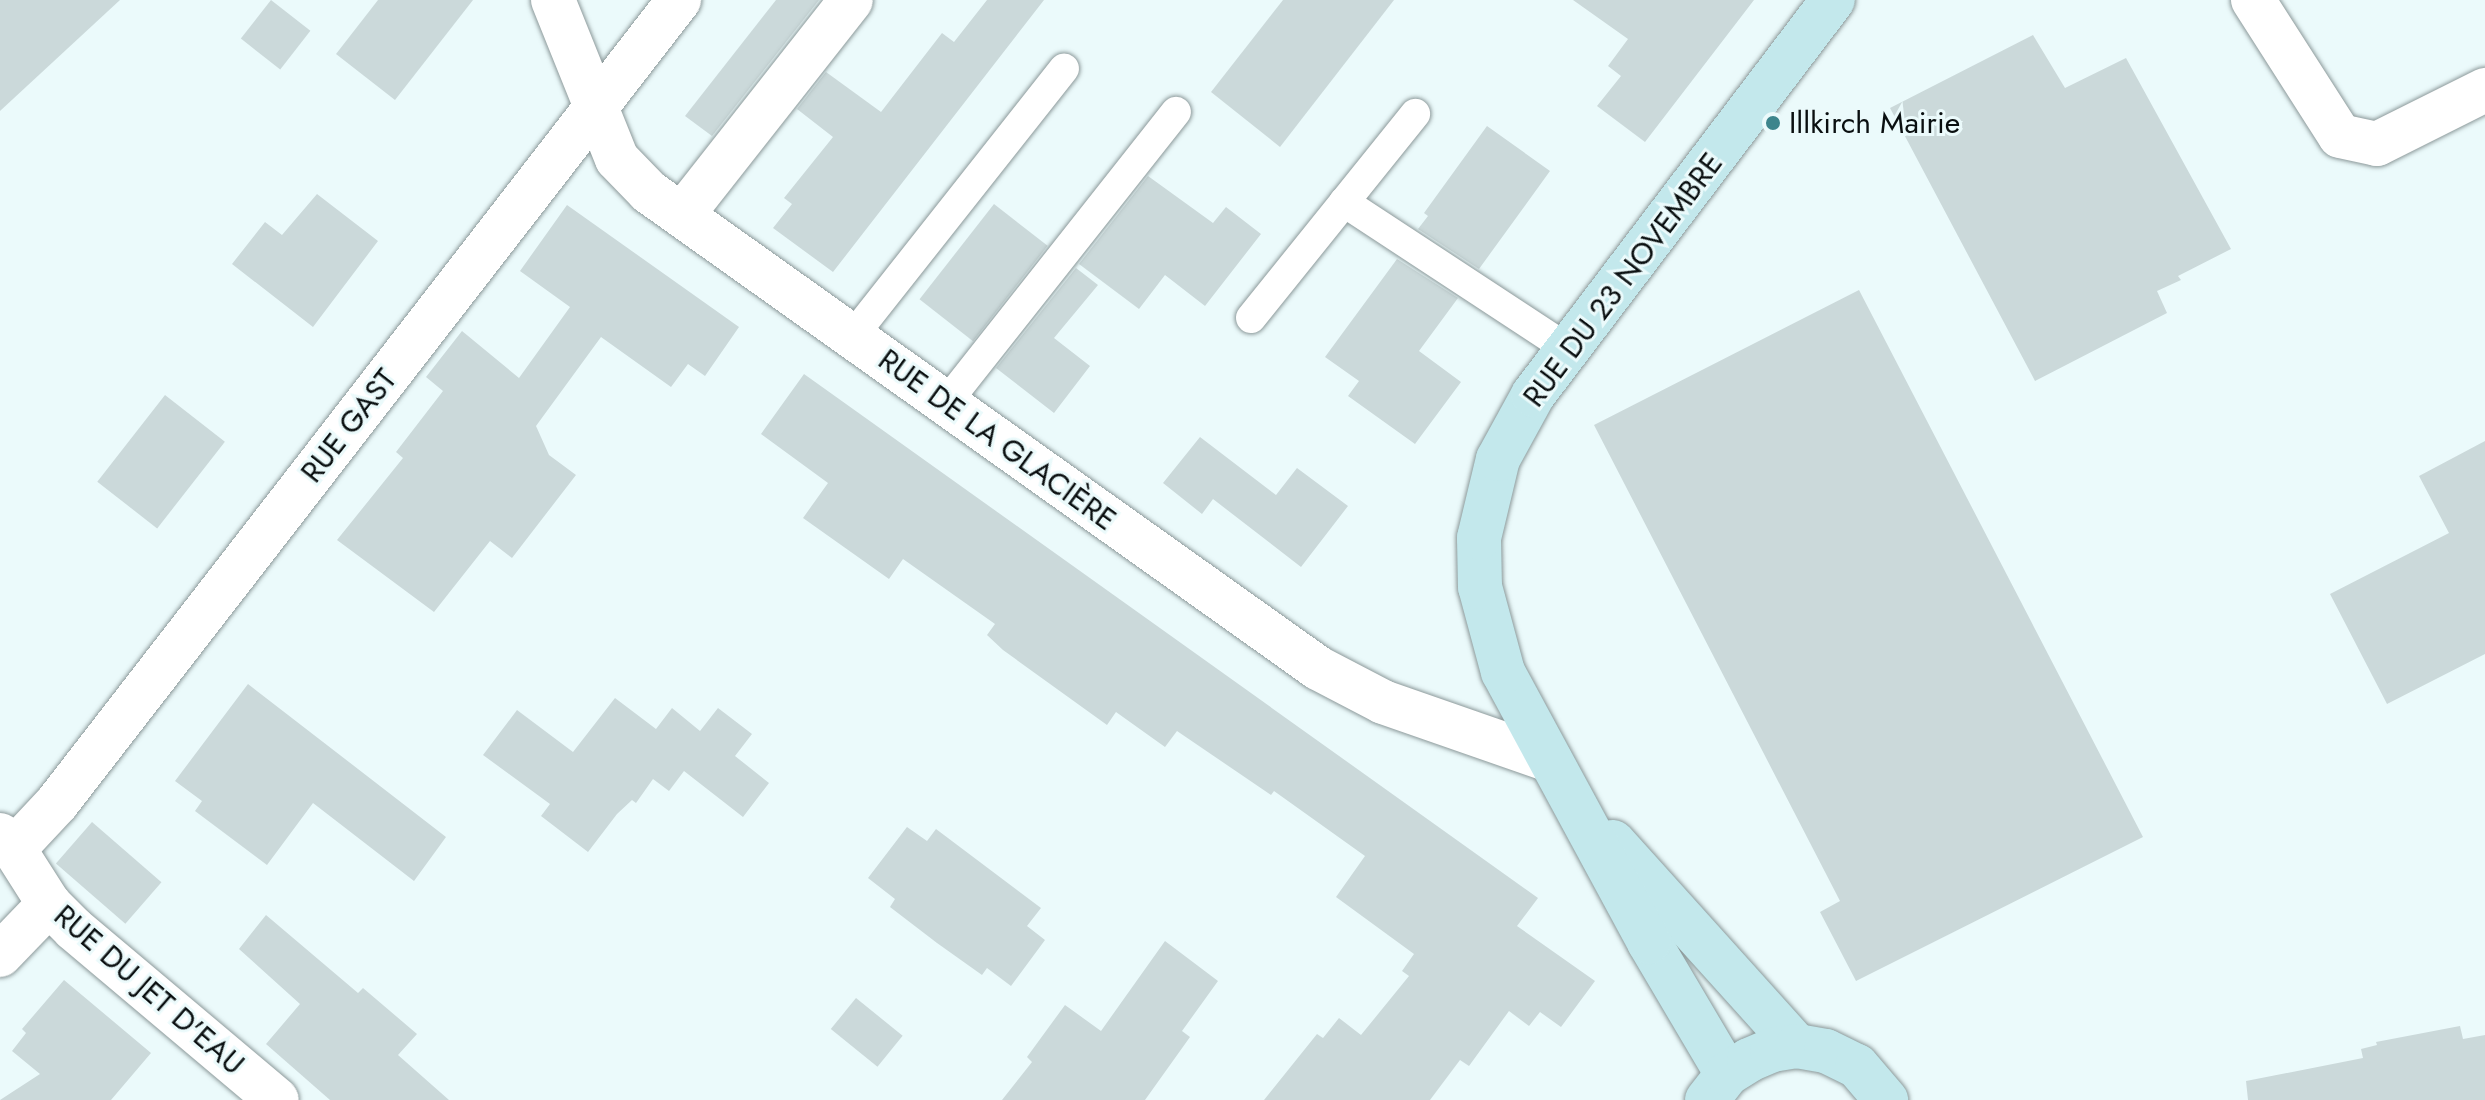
<!DOCTYPE html>
<meta charset="utf-8">
<style>
body{margin:0}
#map{position:relative;width:2485px;height:1100px;overflow:hidden;background:#ebfafb;font-family:Jost,sans-serif}
div>[style]{position:absolute}
.building>*{inset:0;background:#cbd9da;transform-origin:0 0}
.roads{filter:drop-shadow(0 0 2px #8c999a) drop-shadow(0 0 2px #8c999a)}
.lane>*{height:30px;margin:-15px;padding:0 15px;transform-origin:15px;border-radius:15px;background:#fff}
.street>*{height:44px;margin:-22px;padding:0 22px;transform-origin:22px;border-radius:22px;background:#fff}
.secondary>*{height:44px;margin:-22px;padding:0 22px;transform-origin:22px;border-radius:22px;background:#c3e8ec}
.dots>*{width:22px;height:22px;translate:-50% -50%;box-sizing:border-box;border:4px solid #ebfafb;border-radius:50%}
span{translate:-50% -50%;white-space:nowrap;text-align:center;line-height:1.15;-webkit-text-stroke:6px #ebfafb;paint-order:stroke}
.poi-label{font-size:30px;color:#0a0f10}
.left{translate:0 -50%;text-align:left}
.street-label{font-size:30px;color:#0a0f10}
</style>
<div id="map">
<div class="building">
<i style="clip-path:polygon(0 0,120px 0,0 111px)"></i>
<i style="left:271px;top:0;width:50px;height:49px;rotate:38deg"></i>
<i style="clip-path:polygon(378px 0,473px 0,395px 100px,336px 54px)"></i>
<i style="clip-path:polygon(776px 0,819px 0,712px 136px,685px 116px)"></i>
<i style="clip-path:polygon(987px 0,1044px 0,833px 272px,773px 228px,792px 204px,784px 198px,833px 137px,797px 109px,826px 72px,881px 112px,942px 33px,954px 42px)"></i>
<i style="clip-path:polygon(1283px 0,1394px 0,1280px 147px,1211px 92px)"></i>
<i style="clip-path:polygon(1573px 0,1754px 0,1645px 142px,1597px 106px,1621px 76px,1608px 66px,1628px 39px)"></i>
<i style="clip-path:polygon(2033px 35px,2065px 88px,2126px 58px,2231px 249px,2178px 276px,2181px 280px,2157px 291px,2167px 313px,2035px 381px,1890px 108px)"></i>
<i style="clip-path:polygon(1487px 126px,1550px 171px,1479px 269px,1418px 229px,1428px 216px,1424px 213px)"></i>
<i style="clip-path:polygon(1148px 176px,1213px 223px,1226px 207px,1261px 234px,1205px 306px,1165px 275px,1139px 309px,1079px 264px)"></i>
<i style="clip-path:polygon(317px 194px,378px 241px,313px 327px,232px 264px,265px 222px,282px 235px)"></i>
<i style="left:994px;top:204px;width:68px;height:121px;rotate:38deg"></i>
<i style="clip-path:polygon(567px 205px,739px 327px,705px 376px,688px 364px,671px 387px,601px 337px,536px 426px,549px 455px,576px 475px,512px 558px,490px 541px,434px 612px,337px 540px,403px 458px,396px 452px,443px 391px,426px 377px,462px 331px,519px 378px,570px 307px,520px 271px)"></i>
<i style="clip-path:polygon(1397px 259px,1458px 298px,1419px 351px,1461px 382px,1415px 444px,1348px 396px,1359px 381px,1325px 357px)"></i>
<i style="clip-path:polygon(1076px 268px,1098px 285px,1054px 338px,1090px 366px,1054px 413px,996px 368px)"></i>
<i style="clip-path:polygon(1859px 290px,2143px 837px,1856px 981px,1820px 912px,1840px 901px,1594px 425px)"></i>
<i style="clip-path:polygon(804px 374px,1538px 898px,1517px 926px,1595px 981px,1561px 1027px,1540px 1012px,1529px 1026px,1509px 1011px,1469px 1066px,1460px 1060px,1430px 1100px,1264px 1100px,1317px 1034px,1323px 1038px,1339px 1018px,1361px 1035px,1409px 976px,1402px 971px,1414px 954px,1336px 897px,1365px 856px,1274px 791px,1271px 795px,1177px 731px,1165px 747px,1116px 712px,1107px 725px,1003px 650px,987px 635px,995px 624px,903px 559px,889px 579px,803px 518px,828px 483px,761px 434px)"></i>
<i style="left:165px;top:395px;width:76px;height:110px;rotate:38deg"></i>
<i style="clip-path:polygon(1200px 437px,1276px 495px,1297px 468px,1348px 506px,1301px 567px,1213px 499px,1202px 514px,1163px 483px)"></i>
<i style="clip-path:polygon(2485px 441px,2485px 654px,2387px 704px,2330px 594px,2449px 533px,2419px 476px)"></i>
<i style="clip-path:polygon(248px 684px,446px 837px,414px 881px,313px 803px,267px 865px,195px 811px,202px 801px,175px 781px)"></i>
<i style="clip-path:polygon(615px 698px,656px 729px,672px 708px,700px 731px,718px 708px,752px 734px,735px 756px,769px 783px,743px 817px,684px 771px,669px 791px,653px 779px,636px 803px,632px 800px,617px 814px,588px 852px,541px 816px,550px 804px,483px 755px,517px 710px,573px 752px)"></i>
<i style="left:92px;top:822px;width:92px;height:55px;rotate:41deg"></i>
<i style="clip-path:polygon(907px 827px,927px 841px,936px 829px,1041px 908px,1027px 926px,1045px 940px,1011px 986px,987px 968px,982px 975px,937px 943px,890px 907px,895px 899px,868px 878px)"></i>
<i style="clip-path:polygon(266px 915px,358px 993px,363px 988px,417px 1034px,398px 1055px,449px 1100px,330px 1100px,266px 1044px,300px 1004px,239px 949px)"></i>
<i style="clip-path:polygon(1165px 941px,1218px 981px,1182px 1031px,1190px 1037px,1145px 1100px,1002px 1100px,1032px 1062px,1027px 1057px,1065px 1005px,1101px 1031px)"></i>
<i style="clip-path:polygon(64px 980px,151px 1053px,111px 1100px,0 1100px,40px 1074px,12px 1051px,26px 1033px,22px 1029px)"></i>
<i style="left:856px;top:998px;width:60px;height:40px;rotate:39deg"></i>
<i style="clip-path:polygon(2460px 1026px,2463px 1039px,2485px 1035px,2485px 1100px,2248px 1100px,2246px 1081px,2363px 1058px,2361px 1049px,2377px 1045px,2376px 1042px)"></i>
</div>
<div class="roads">
<div class="lane">
<i style="left:1344px;top:202px;width:266px;rotate:33.3deg"></i>
<i style="left:1251px;top:318px;width:262px;rotate:-51.2deg"></i>
<i style="left:852px;top:337px;width:342px;rotate:-51.7deg"></i>
<i style="left:946px;top:403px;width:371px;rotate:-51.7deg"></i>
</div>
<div class="street">
<i style="left:553px;top:0;width:171px;rotate:68.1deg"></i>
<i style="left:617px;top:159px;width:46px;rotate:45.9deg"></i>
<i style="left:649px;top:192px;width:821px;rotate:35.43deg"></i>
<i style="left:1318px;top:668px;width:73px;rotate:27.6deg"></i>
<i style="left:1383px;top:702px;width:177px;rotate:19.2deg"></i>
<i style="left:2253px;top:0;width:161px;rotate:57.4deg"></i>
<i style="left:2340px;top:136px;width:38px;rotate:12deg"></i>
<i style="left:2377px;top:144px;width:121px;rotate:-26.6deg"></i>
<i style="left:682px;top:215px;width:273px;rotate:-51.8deg"></i>
<i style="left:0;top:835px;width:20px;rotate:45deg"></i>
<i style="left:14px;top:849px;width:65px;rotate:57.5deg"></i>
<i style="left:49px;top:904px;width:35px;rotate:45deg"></i>
<i style="left:74px;top:929px;width:265px;rotate:40.1deg"></i>
<i style="left:14px;top:849px;width:63px;rotate:-46.9deg"></i>
<i style="left:57px;top:803px;width:1016px;rotate:-52.24deg"></i>
<i style="left:0;top:955px;width:71px;rotate:-46.1deg"></i>
</div>
<div class="secondary">
<i style="left:1613px;top:842px;width:275px;rotate:48deg"></i>
<i style="left:1727px;top:1074px;width:153px;rotate:-120.6deg"></i>
<i style="left:1649px;top:942px;width:307px;rotate:-118.4deg"></i>
<i style="left:1503px;top:672px;width:88px;rotate:-105.1deg"></i>
<i style="left:1480px;top:587px;width:49px;rotate:-91.2deg"></i>
<i style="left:1479px;top:538px;width:81px;rotate:-76.5deg"></i>
<i style="left:1498px;top:459px;width:73px;rotate:-61.3deg"></i>
<i style="left:1533px;top:395px;width:496px;rotate:-52.8deg"></i>
<i style="left:1707px;top:1100px;width:33px;rotate:-52deg"></i>
<i style="left:1727px;top:1074px;width:26px;rotate:-32deg"></i>
<i style="left:1749px;top:1060px;width:25px;rotate:-23deg"></i>
<i style="left:1772px;top:1050px;width:25px;rotate:-9deg"></i>
<i style="left:1797px;top:1046px;width:29px;rotate:10deg"></i>
<i style="left:1826px;top:1051px;width:34px;rotate:26deg"></i>
<i style="left:1857px;top:1066px;width:45px;rotate:49.5deg"></i>
</div>
</div>
<div class="dots">
<i style="left:1773px;top:123px;background:#3d858c"></i>
</div>
<div class="poi-label">
<span class="left" style="left:1789px;top:123px">Illkirch Mairie</span>
</div>
<div class="street-label">
<span style="left:1623px;top:280px;rotate:-53deg">RUE DU 23 NOVEMBRE</span>
<span style="left:349px;top:426px;rotate:-52deg">RUE GAST</span>
<span style="left:997px;top:440px;rotate:36deg">RUE DE LA GLACIÈRE</span>
<span style="left:149px;top:990px;rotate:41deg">RUE DU JET D'EAU</span>
</div>
</div>
